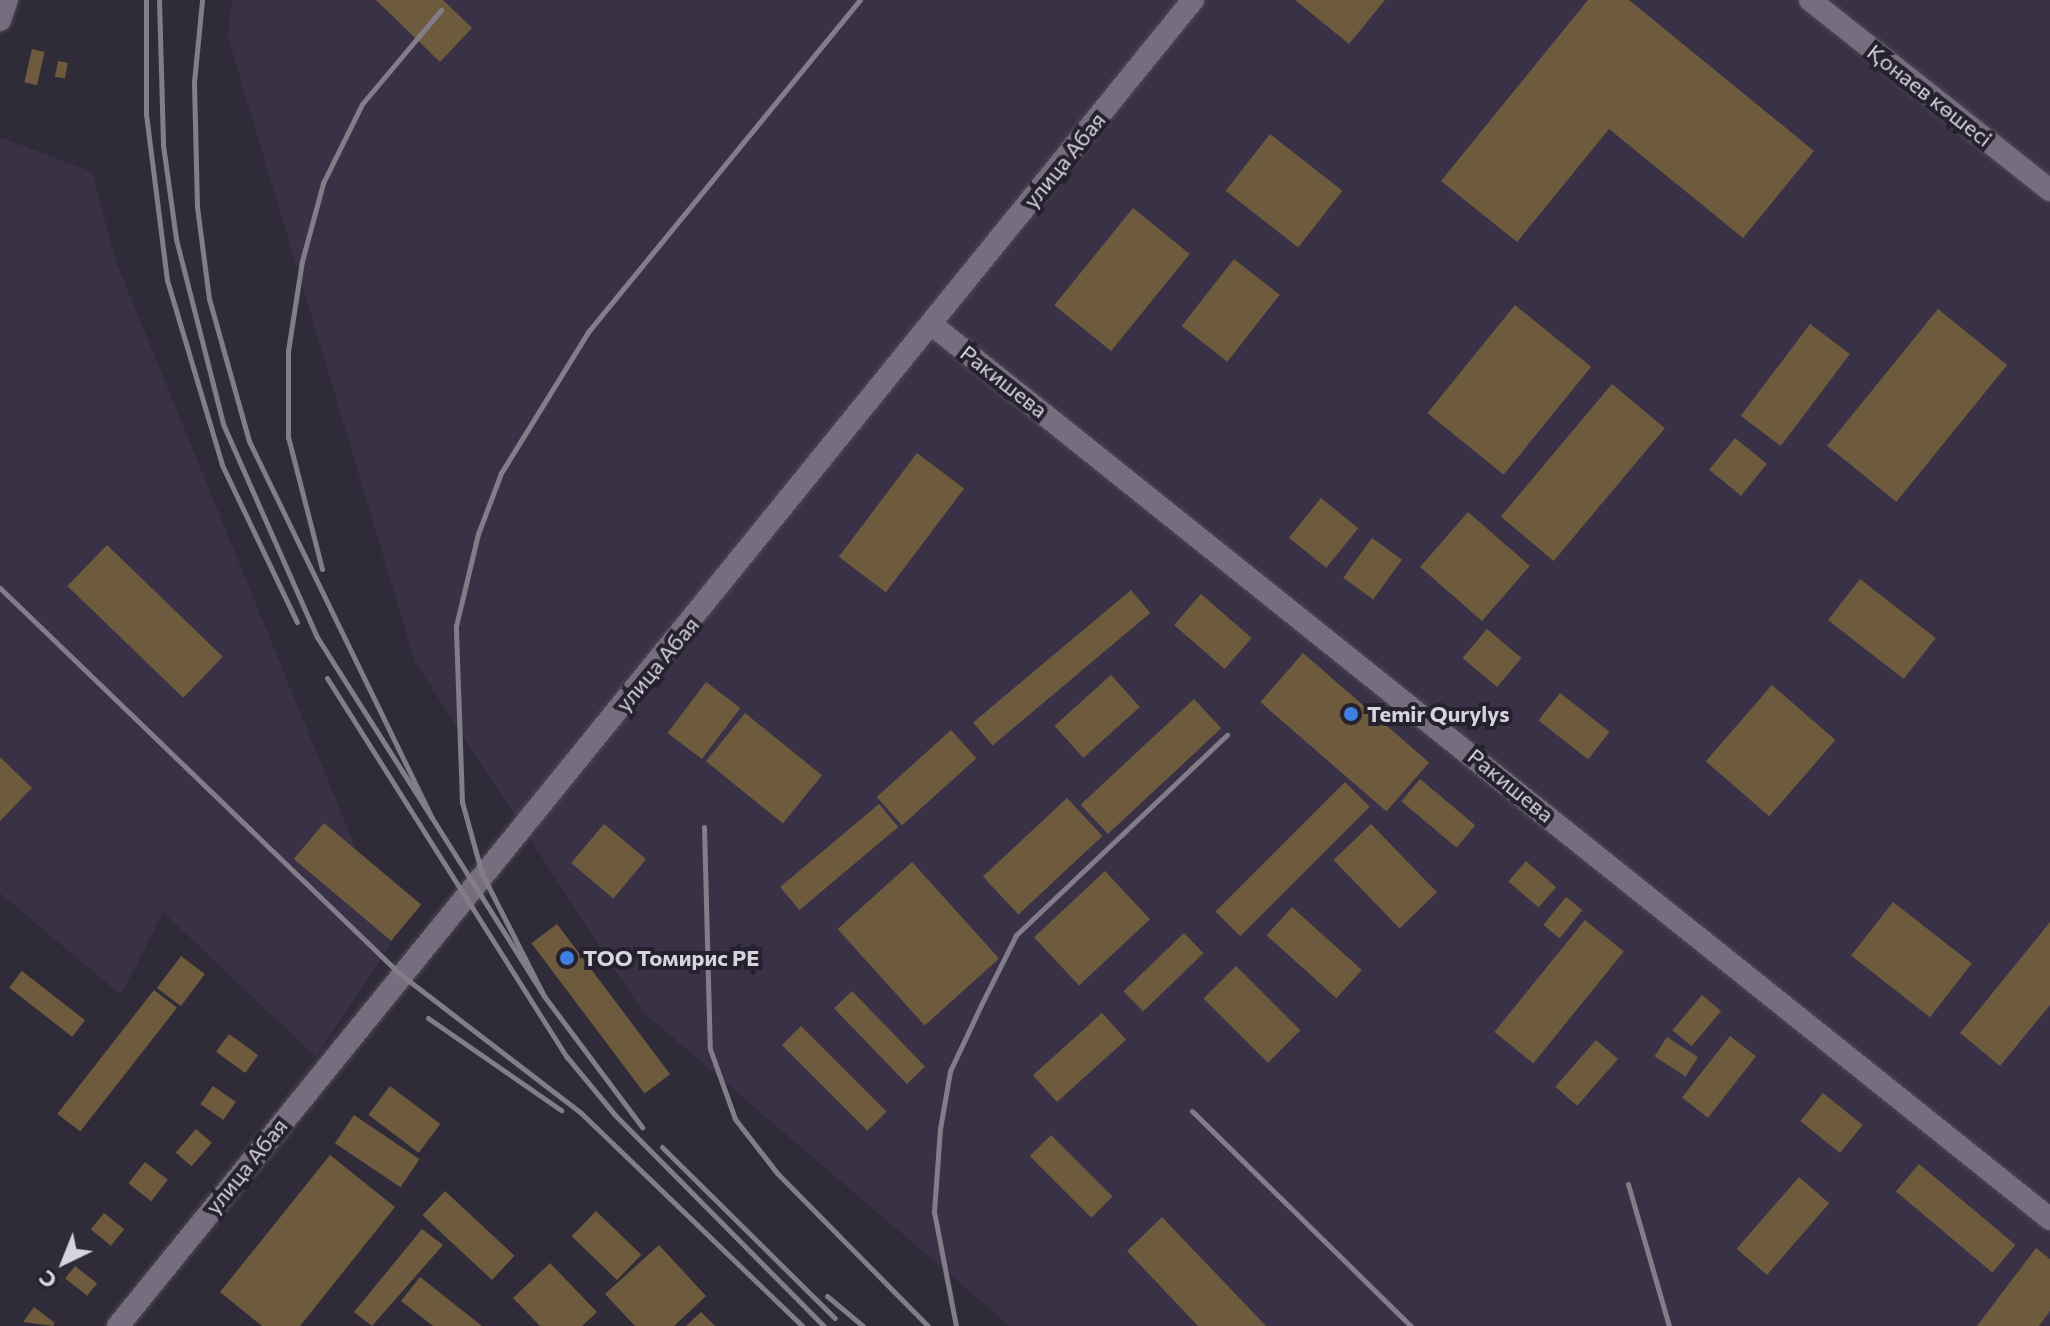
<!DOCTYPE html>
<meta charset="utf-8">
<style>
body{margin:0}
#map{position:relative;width:2050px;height:1326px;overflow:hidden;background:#302b39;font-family:Commissioner,sans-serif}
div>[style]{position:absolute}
.built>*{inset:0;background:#393246}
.building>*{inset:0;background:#6e5b3d;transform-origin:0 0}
.roads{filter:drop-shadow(0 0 2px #4d4955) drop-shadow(0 0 2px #4d4955)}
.secondary>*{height:22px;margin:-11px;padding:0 11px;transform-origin:11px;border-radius:11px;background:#746e7f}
.rail>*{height:5px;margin:-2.5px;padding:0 2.5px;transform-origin:2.5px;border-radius:2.5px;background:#827e89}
.dots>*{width:22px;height:22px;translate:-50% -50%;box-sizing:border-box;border:4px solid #26212f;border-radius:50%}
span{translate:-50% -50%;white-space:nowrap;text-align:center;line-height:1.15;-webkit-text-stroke:8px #26212f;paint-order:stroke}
.street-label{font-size:22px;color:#d7d4dd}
.poi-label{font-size:22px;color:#d7d4dd;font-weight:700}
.left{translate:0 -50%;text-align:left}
.north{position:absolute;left:24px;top:1222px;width:80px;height:80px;-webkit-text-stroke:6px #26212f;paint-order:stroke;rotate:223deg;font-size:22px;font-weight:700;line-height:32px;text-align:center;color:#d7d4dd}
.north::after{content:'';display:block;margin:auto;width:28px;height:36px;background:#d7d4dd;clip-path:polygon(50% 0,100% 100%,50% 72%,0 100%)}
</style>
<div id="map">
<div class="built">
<i style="clip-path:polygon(232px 0,2050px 0,2050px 1326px,1010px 1326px,642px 1011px,415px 662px,228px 37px)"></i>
<i style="clip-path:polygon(0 137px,92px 172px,115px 259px,393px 940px,316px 1057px,163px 912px,121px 995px,0 893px)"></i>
</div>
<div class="building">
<i style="clip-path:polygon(376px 0,443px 0,472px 28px,440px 62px)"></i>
<i style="clip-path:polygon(1295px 0,1385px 0,1349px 44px)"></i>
<i style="clip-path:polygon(1588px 0,1629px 0,1814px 151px,1743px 238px,1609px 129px,1517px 242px,1441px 181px)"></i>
<i style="left:32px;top:49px;width:13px;height:34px;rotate:13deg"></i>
<i style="left:58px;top:61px;width:10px;height:16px;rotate:11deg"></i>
<i style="left:1270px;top:134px;width:92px;height:72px;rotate:38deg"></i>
<i style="left:1133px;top:208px;width:73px;height:125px;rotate:39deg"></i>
<i style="left:1234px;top:259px;width:58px;height:85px;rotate:38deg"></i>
<i style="left:1515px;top:305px;width:98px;height:139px;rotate:39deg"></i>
<i style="left:1938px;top:309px;width:89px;height:176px;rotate:39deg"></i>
<i style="left:1810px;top:324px;width:50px;height:115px;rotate:37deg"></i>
<i style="left:1612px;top:384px;width:69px;height:173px;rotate:40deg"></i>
<i style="left:1735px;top:438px;width:41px;height:41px;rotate:39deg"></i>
<i style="left:917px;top:453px;width:59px;height:130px;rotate:37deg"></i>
<i style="left:1321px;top:498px;width:48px;height:51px;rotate:39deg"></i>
<i style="left:1468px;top:512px;width:82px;height:73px;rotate:41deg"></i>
<i style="left:1372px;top:538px;width:37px;height:49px;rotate:36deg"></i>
<i style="left:107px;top:545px;width:161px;height:57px;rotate:44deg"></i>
<i style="left:1860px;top:579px;width:96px;height:52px;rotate:38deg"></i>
<i style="left:1131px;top:590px;width:30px;height:206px;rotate:50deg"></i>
<i style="left:1201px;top:594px;width:67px;height:41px;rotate:41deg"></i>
<i style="left:1487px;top:629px;width:45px;height:38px;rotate:40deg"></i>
<i style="left:1303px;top:653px;width:167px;height:65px;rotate:41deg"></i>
<i style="left:1111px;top:675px;width:43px;height:76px;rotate:48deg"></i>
<i style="left:706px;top:682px;width:43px;height:64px;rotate:37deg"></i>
<i style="left:1772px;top:685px;width:84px;height:101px;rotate:41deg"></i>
<i style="left:1560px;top:693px;width:63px;height:35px;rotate:38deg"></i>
<i style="left:1194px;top:699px;width:40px;height:155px;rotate:47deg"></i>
<i style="left:745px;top:713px;width:99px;height:62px;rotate:39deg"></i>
<i style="left:951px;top:730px;width:38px;height:100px;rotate:48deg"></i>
<i style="clip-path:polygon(0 757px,32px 788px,0 821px)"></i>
<i style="left:1420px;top:779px;width:72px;height:29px;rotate:40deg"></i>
<i style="left:1345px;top:782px;width:35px;height:183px;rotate:45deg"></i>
<i style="left:1067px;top:798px;width:52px;height:115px;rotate:47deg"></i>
<i style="left:879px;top:804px;width:30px;height:129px;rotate:50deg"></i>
<i style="left:324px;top:823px;width:127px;height:47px;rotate:40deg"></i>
<i style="left:604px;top:824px;width:55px;height:51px;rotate:40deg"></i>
<i style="left:1371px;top:824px;width:95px;height:52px;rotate:46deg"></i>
<i style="left:1526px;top:861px;width:40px;height:27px;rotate:41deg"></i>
<i style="left:912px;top:862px;width:130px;height:100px;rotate:48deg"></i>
<i style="left:1105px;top:871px;width:66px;height:97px;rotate:47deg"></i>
<i style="left:1566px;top:897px;width:21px;height:36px;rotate:39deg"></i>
<i style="left:1893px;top:902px;width:100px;height:68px;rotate:38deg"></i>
<i style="left:1292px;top:907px;width:94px;height:38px;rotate:42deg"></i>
<i style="left:1585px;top:920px;width:50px;height:144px;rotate:39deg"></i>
<i style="clip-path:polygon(2050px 922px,2050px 1005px,2000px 1066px,1960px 1033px)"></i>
<i style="left:557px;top:924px;width:188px;height:32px;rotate:53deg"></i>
<i style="left:1184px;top:933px;width:28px;height:84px;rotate:46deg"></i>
<i style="left:181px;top:956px;width:30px;height:40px;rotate:37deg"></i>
<i style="left:1236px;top:966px;width:91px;height:46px;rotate:45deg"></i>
<i style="left:22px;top:971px;width:80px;height:21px;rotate:38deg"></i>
<i style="left:154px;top:990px;width:29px;height:157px;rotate:38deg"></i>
<i style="left:852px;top:991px;width:105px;height:25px;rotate:46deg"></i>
<i style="left:1702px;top:995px;width:25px;height:46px;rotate:40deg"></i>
<i style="left:1102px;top:1013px;width:36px;height:93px;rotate:48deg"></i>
<i style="left:801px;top:1026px;width:121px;height:27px;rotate:45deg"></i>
<i style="left:229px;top:1034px;width:36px;height:22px;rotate:36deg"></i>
<i style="left:1730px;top:1036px;width:33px;height:78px;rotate:38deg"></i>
<i style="left:1667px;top:1037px;width:37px;height:23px;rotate:33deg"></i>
<i style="left:1596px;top:1040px;width:29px;height:62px;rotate:41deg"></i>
<i style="left:213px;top:1086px;width:28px;height:22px;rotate:35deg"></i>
<i style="left:390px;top:1086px;width:63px;height:36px;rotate:37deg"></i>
<i style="left:1823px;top:1093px;width:51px;height:36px;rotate:39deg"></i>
<i style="left:354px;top:1115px;width:79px;height:34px;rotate:34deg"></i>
<i style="left:196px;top:1129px;width:21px;height:31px;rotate:41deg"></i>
<i style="left:1051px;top:1135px;width:87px;height:30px;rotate:45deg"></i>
<i style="clip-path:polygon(330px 1155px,395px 1207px,300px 1326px,262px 1326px,220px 1292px)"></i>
<i style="left:145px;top:1162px;width:29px;height:27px;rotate:38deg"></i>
<i style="left:1919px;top:1164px;width:126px;height:36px;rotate:40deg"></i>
<i style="left:1799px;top:1177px;width:40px;height:95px;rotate:41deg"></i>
<i style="left:445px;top:1191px;width:95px;height:33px;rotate:43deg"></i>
<i style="left:596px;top:1211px;width:63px;height:35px;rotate:44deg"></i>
<i style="left:104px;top:1213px;width:26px;height:21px;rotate:39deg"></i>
<i style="clip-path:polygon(1162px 1217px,1266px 1326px,1198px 1326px,1127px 1251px)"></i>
<i style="clip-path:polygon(422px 1229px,443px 1245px,372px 1326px,354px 1312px)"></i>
<i style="clip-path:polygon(659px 1245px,706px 1296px,674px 1326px,635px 1326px,605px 1294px)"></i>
<i style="clip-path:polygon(2036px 1248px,2050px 1259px,2050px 1311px,2039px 1326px,1977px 1326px)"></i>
<i style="clip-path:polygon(550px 1263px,597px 1312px,582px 1326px,540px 1326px,513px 1298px)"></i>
<i style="left:75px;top:1266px;width:28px;height:16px;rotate:38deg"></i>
<i style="clip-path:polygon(420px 1277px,482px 1326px,433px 1326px,401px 1301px)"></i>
<i style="clip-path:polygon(34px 1307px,55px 1323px,53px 1326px,23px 1322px)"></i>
<i style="clip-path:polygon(701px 1312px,715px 1326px,686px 1326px)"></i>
</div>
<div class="roads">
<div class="secondary">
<i style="left:1810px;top:0;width:306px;rotate:38.4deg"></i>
<i style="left:0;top:20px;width:21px;rotate:-71deg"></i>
<i style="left:931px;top:324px;width:1433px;rotate:38.65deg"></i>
<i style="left:118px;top:1326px;width:1707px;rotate:-50.97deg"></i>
</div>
</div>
<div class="rail">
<i style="left:146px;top:0;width:114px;rotate:90deg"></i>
<i style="left:146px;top:114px;width:167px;rotate:82.8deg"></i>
<i style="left:167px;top:280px;width:193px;rotate:73.4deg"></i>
<i style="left:222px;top:465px;width:174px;rotate:64.5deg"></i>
<i style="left:159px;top:0;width:145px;rotate:88.4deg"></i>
<i style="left:163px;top:145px;width:95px;rotate:82.1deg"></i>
<i style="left:176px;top:239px;width:191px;rotate:75.7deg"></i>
<i style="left:223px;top:424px;width:233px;rotate:66.2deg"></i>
<i style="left:317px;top:637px;width:214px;rotate:57.6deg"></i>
<i style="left:432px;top:818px;width:419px;rotate:-115.9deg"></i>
<i style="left:249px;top:441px;width:148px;rotate:-105.7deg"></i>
<i style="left:209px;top:299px;width:94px;rotate:-97.4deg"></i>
<i style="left:197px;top:206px;width:124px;rotate:-91.4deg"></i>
<i style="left:194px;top:82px;width:82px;rotate:-84.4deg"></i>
<i style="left:322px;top:569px;width:136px;rotate:-104.4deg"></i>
<i style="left:288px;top:437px;width:86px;rotate:-90deg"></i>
<i style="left:288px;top:351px;width:91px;rotate:-81.2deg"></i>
<i style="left:302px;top:261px;width:81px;rotate:-74.9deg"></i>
<i style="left:323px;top:183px;width:88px;rotate:-63.7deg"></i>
<i style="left:362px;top:104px;width:123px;rotate:-50deg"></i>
<i style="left:0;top:588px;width:556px;rotate:43.98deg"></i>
<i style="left:400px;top:974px;width:228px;rotate:37.5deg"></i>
<i style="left:581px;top:1113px;width:307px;rotate:43.9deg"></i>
<i style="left:327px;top:678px;width:449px;rotate:57.7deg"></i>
<i style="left:567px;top:1057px;width:75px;rotate:50.4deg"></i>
<i style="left:615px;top:1115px;width:297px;rotate:45.3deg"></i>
<i style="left:432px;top:818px;width:210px;rotate:57.8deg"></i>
<i style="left:544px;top:996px;width:137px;rotate:-116.9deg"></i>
<i style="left:482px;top:874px;width:75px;rotate:-105.5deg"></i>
<i style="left:462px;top:802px;width:176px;rotate:-92deg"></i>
<i style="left:456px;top:626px;width:95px;rotate:-76.6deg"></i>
<i style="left:478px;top:534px;width:65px;rotate:-69.3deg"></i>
<i style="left:501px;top:473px;width:166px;rotate:-58.3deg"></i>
<i style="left:588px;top:332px;width:429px;rotate:-50.7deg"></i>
<i style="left:704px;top:827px;width:222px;rotate:88.5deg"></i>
<i style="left:710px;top:1049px;width:74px;rotate:70.3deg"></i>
<i style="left:735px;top:1119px;width:68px;rotate:52.1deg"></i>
<i style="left:777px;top:1173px;width:215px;rotate:45.4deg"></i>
<i style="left:544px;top:996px;width:164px;rotate:53.2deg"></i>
<i style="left:428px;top:1018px;width:162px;rotate:34.7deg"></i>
<i style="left:1192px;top:1111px;width:307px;rotate:44.5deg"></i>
<i style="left:662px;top:1147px;width:243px;rotate:44.7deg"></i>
<i style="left:1628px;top:1184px;width:148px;rotate:73.9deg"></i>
<i style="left:827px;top:1296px;width:47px;rotate:39.8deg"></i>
<i style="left:956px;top:1326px;width:116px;rotate:-100.9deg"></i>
<i style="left:934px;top:1212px;width:83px;rotate:-85.9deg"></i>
<i style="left:940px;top:1129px;width:59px;rotate:-80.2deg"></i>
<i style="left:950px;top:1071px;width:73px;rotate:-64.8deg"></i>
<i style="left:981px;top:1005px;width:78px;rotate:-63.4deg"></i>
<i style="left:1016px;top:935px;width:291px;rotate:-43.5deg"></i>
</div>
<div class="dots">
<i style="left:1351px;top:714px;background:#3f7fe0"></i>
<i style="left:567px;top:958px;background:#3f7fe0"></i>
</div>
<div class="street-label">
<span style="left:1930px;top:95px;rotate:38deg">Қонаев көшесі</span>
<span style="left:1064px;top:160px;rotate:-51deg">улица Абая</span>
<span style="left:1004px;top:381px;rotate:38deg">Ракишева</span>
<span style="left:657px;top:664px;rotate:-50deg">улица Абая</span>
<span style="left:1511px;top:785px;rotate:39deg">Ракишева</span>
<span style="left:246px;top:1166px;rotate:-51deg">улица Абая</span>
</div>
<div class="poi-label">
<span class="left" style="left:1367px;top:714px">Temir Qurylys</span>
<span class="left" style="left:583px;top:958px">ТОО Томирис РЕ</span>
</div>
<div class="north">С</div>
</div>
